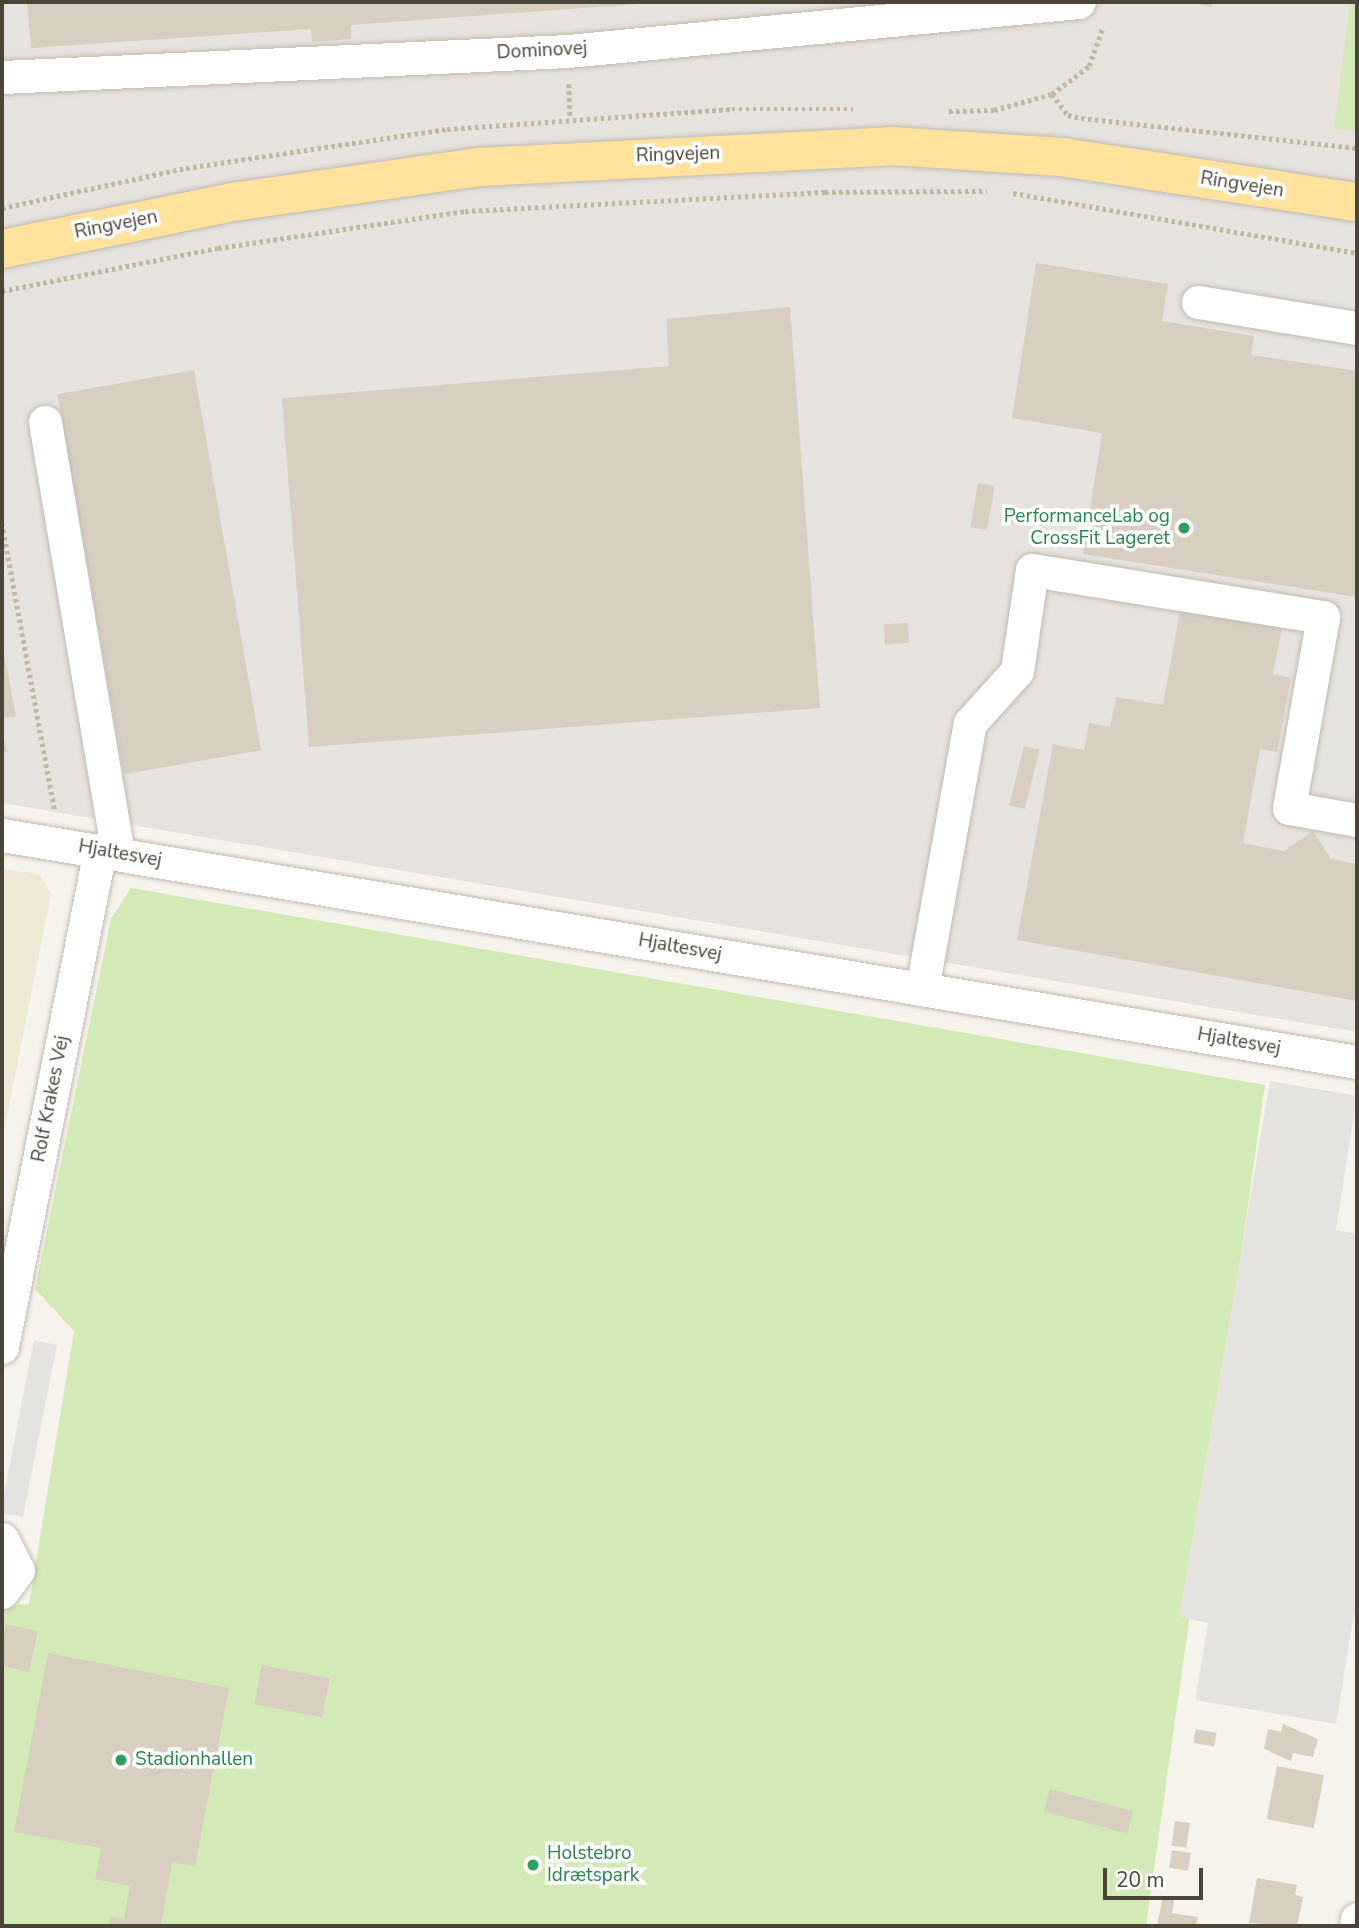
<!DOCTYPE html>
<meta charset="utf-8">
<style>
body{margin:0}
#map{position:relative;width:1359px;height:1928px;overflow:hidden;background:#f6f3ec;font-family:"Nunito Sans",sans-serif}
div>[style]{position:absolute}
.industrial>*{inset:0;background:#e6e2dd}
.education>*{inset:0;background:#efe8d6}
.green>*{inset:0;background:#d2eab5}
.parking>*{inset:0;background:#e5e3e0}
.building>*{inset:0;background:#d8cfc1;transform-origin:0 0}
.path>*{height:4.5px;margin-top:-2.25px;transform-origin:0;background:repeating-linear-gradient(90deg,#c4b79f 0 3.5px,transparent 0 7px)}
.roads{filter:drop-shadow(0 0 2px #c2bbae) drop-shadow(0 0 2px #c2bbae)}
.minor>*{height:33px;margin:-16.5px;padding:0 16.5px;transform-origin:16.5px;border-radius:16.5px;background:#fff}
.major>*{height:38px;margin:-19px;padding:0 19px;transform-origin:19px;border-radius:19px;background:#ffe39c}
.dots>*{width:19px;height:19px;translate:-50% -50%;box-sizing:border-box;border:4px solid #fff;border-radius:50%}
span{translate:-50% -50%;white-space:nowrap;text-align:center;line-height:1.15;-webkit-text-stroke:7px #fff;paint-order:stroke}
.street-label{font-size:19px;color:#4b4439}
.leisure-label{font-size:19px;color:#27864d}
.right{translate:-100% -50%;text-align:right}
.left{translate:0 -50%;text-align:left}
.frame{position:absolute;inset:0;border:4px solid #4b4439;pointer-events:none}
.scale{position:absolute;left:1103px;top:1868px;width:100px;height:32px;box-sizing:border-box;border:4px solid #4b4439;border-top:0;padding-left:9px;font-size:21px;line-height:24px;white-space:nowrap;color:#4b4439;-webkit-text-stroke:5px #fff;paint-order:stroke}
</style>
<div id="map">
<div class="industrial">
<i style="clip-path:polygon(2px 2px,1357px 2px,1357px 1032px,2px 803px)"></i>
</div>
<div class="education">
<i style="clip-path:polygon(2px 869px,39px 874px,51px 894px,2px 1141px)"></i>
</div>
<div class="green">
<i style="clip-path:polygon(1350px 2px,1357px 2px,1357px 131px,1334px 129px)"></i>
<i style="clip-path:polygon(131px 888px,1265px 1085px,1146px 1926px,2px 1926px,2px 1606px,29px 1604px,74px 1331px,35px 1289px,111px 919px)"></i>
</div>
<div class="parking">
<i style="clip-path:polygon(1198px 257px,1357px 290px,1357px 364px,1299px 354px,1305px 320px,1190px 301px)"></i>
<i style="clip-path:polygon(1336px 607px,1357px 611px,1357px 794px,1304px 786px)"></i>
<i style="clip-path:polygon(1270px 1081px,1357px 1096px,1336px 1230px,1357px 1234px,1357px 1596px,1336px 1724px,1195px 1700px,1208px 1623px,1179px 1617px)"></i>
<i style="clip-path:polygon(34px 1340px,57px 1345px,23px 1517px,2px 1513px,2px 1504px)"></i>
</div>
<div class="building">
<i style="clip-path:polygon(27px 2px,638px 2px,638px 4px,351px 25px,351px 39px,312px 42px,311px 29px,31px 48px)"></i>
<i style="clip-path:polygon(1190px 2px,1212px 2px,1212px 7px)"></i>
<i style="clip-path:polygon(1036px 263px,1168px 284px,1162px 321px,1254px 336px,1251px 355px,1357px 371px,1357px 597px,1083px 554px,1102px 433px,1012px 418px)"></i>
<i style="clip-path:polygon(790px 307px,820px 708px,309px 747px,282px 398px,669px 366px,666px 319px)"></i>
<i style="left:194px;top:370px;width:386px;height:139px;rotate:80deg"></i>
<i style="left:978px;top:483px;width:17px;height:45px;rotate:10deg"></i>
<i style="clip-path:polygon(1180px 610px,1282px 629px,1273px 674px,1291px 678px,1277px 752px,1260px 749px,1243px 843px,1284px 851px,1313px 831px,1331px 859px,1357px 864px,1357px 1001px,1017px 940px,1053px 744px,1084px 750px,1089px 723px,1110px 727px,1116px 697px,1163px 705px)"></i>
<i style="left:908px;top:623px;width:20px;height:24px;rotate:87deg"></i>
<i style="clip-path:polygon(2px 644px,16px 716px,2px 719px)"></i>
<i style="clip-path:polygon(2px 732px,7px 751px,2px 752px)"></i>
<i style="left:1024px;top:746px;width:16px;height:61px;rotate:14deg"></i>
<i style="clip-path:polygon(5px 1624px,38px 1631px,29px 1672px,2px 1666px)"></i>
<i style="clip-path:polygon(48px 1653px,229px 1688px,195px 1866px,172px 1862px,161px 1926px,109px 1926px,110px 1917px,124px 1919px,130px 1886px,95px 1879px,101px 1848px,14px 1832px)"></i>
<i style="left:262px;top:1665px;width:69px;height:40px;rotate:11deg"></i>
<i style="clip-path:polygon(1283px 1724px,1318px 1739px,1313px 1757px,1293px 1753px,1291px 1761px,1264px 1749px,1268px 1729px,1281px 1732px)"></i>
<i style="left:1196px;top:1729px;width:21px;height:14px;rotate:11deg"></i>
<i style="left:1277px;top:1766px;width:48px;height:54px;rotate:11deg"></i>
<i style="left:1050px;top:1789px;width:86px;height:23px;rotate:15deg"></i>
<i style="left:1175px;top:1821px;width:15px;height:25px;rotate:8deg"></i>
<i style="left:1172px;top:1850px;width:19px;height:18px;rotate:9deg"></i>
<i style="clip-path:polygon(1257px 1878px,1297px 1885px,1295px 1895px,1303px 1897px,1297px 1926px,1249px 1923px)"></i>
<i style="clip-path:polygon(1163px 1897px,1174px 1899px,1172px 1913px,1198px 1917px,1196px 1926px,1157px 1925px)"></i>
</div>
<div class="path">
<i style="left:569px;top:84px;width:34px;rotate:88deg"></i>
<i style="left:1052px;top:94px;width:26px;rotate:53deg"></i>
<i style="left:1068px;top:115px;width:13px;rotate:13deg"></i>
<i style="left:1081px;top:118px;width:278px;rotate:6.2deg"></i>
<i style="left:949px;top:111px;width:45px;rotate:-1.3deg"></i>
<i style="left:994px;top:110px;width:60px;rotate:-15.4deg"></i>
<i style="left:1052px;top:94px;width:46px;rotate:-37.1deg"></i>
<i style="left:1089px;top:66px;width:41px;rotate:-70.3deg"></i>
<i style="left:1013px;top:193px;width:349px;rotate:9.9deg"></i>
<i style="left:2px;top:208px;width:188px;rotate:-12.3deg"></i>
<i style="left:186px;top:168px;width:264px;rotate:-8.5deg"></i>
<i style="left:447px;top:129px;width:286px;rotate:-4deg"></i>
<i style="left:732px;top:109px;width:121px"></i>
<i style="left:2px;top:291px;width:220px;rotate:-11.3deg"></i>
<i style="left:218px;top:248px;width:250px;rotate:-8.5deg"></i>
<i style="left:465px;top:211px;width:361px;rotate:-3deg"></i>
<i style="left:825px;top:192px;width:162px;rotate:-0.4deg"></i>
<i style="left:2px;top:523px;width:293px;rotate:79.6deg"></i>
</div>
<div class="roads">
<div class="minor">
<i style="left:2px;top:77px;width:567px;rotate:-2.63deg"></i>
<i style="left:568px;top:51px;width:513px;rotate:-5.48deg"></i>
<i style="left:1198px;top:302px;width:161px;rotate:9.3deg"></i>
<i style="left:45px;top:422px;width:437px;rotate:80.4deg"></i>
<i style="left:2px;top:835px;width:1374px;rotate:9.51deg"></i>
<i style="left:922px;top:989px;width:270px;rotate:-79.8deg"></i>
<i style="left:970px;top:723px;width:70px;rotate:-47.9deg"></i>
<i style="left:1017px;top:671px;width:102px;rotate:-81.6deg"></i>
<i style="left:1032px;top:570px;width:295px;rotate:9.2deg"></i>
<i style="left:1323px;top:617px;width:194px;rotate:100.1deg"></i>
<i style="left:1289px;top:808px;width:69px;rotate:10deg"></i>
<i style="left:2px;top:1347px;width:507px;rotate:-78.85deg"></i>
<i style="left:2px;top:1539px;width:35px;rotate:63deg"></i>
<i style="left:18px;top:1570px;width:27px;rotate:126deg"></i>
<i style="left:1356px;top:1926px;width:7px;rotate:-82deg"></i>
</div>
<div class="major">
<i style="left:2px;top:249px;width:236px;rotate:-11.5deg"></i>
<i style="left:233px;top:202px;width:249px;rotate:-8.1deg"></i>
<i style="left:480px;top:167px;width:412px;rotate:-2.9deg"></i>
<i style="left:891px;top:146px;width:171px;rotate:3.7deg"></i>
<i style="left:1062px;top:157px;width:298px;rotate:8.7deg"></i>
</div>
</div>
<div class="dots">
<i style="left:1184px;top:528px;background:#2e9e5b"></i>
<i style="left:121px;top:1760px;background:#2e9e5b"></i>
<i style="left:533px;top:1865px;background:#2e9e5b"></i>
</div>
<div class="street-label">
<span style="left:542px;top:51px;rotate:-3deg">Dominovej</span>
<span style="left:678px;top:155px;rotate:-2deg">Ringvejen</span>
<span style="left:1242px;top:185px;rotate:9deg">Ringvejen</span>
<span style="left:116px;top:225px;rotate:-11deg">Ringvejen</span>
<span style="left:120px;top:854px;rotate:10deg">Hjaltesvej</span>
<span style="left:680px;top:948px;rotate:10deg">Hjaltesvej</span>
<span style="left:1239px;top:1042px;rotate:10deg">Hjaltesvej</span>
<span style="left:51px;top:1099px;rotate:-79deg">Rolf Krakes Vej</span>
</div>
<div class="leisure-label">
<span class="right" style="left:1170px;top:528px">PerformanceLab og<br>CrossFit Lageret</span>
<span class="left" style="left:135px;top:1760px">Stadionhallen</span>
<span class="left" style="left:547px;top:1865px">Holstebro<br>Idrætspark</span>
</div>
<div class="frame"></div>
<div class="scale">20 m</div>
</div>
